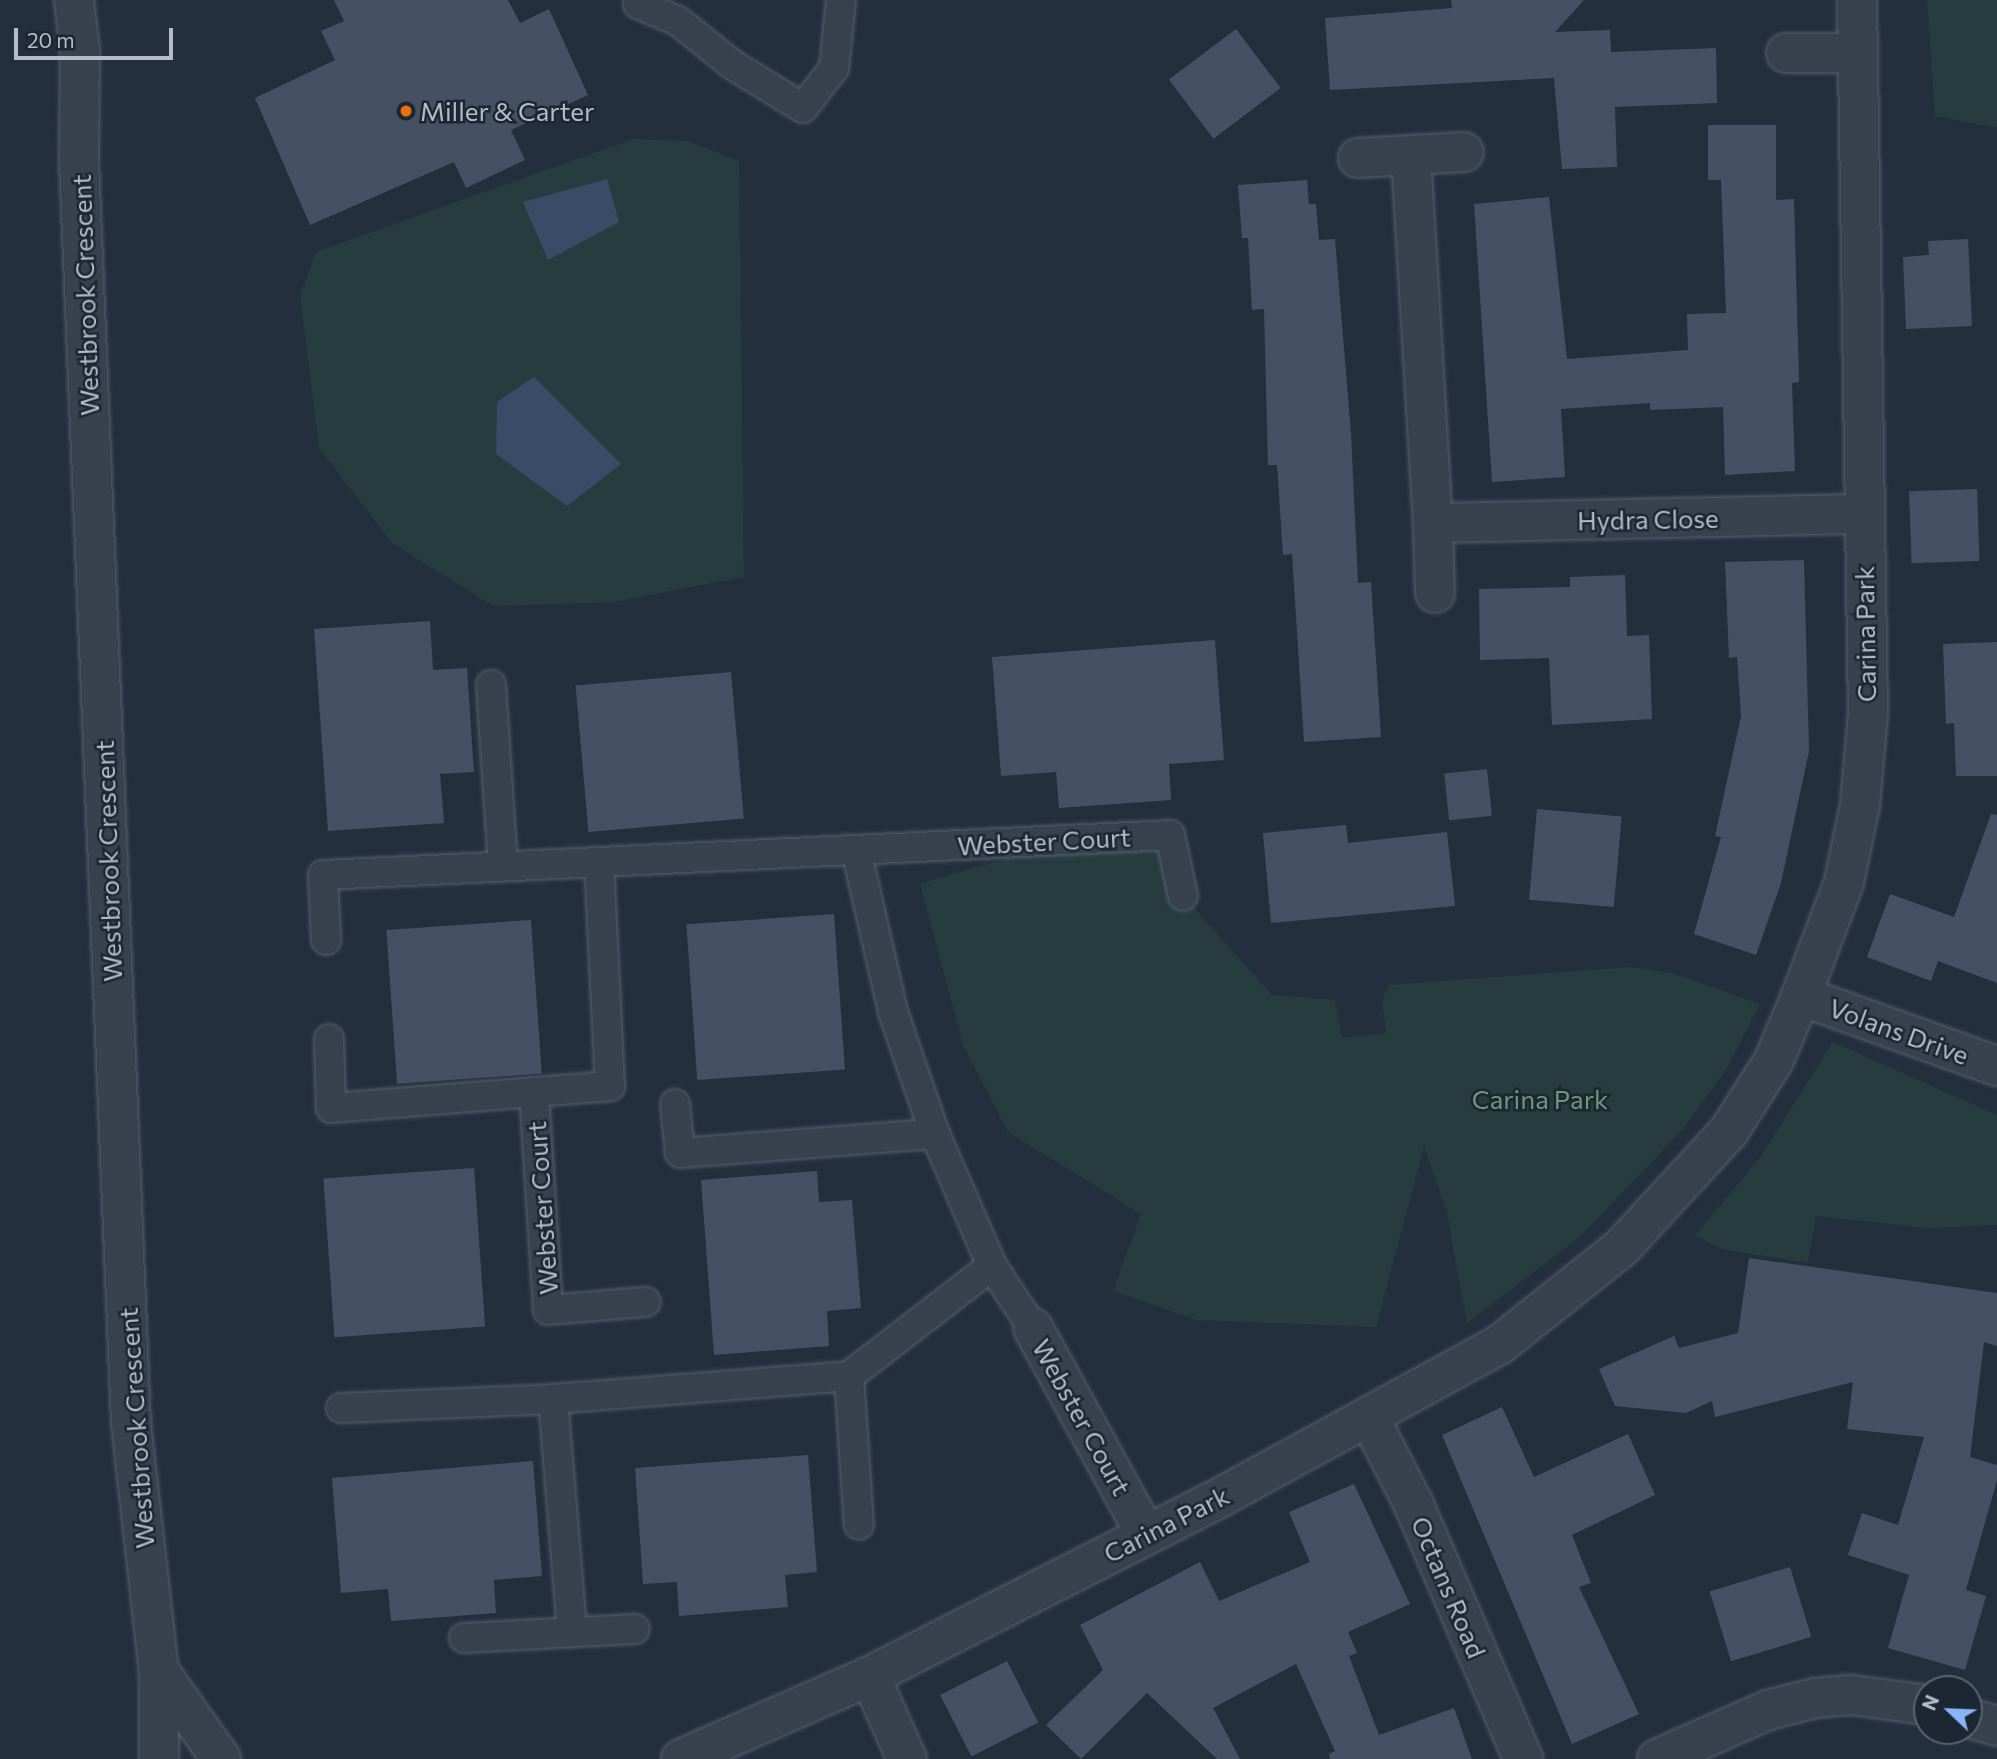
<!DOCTYPE html>
<style>
body{margin:0}
#map{position:relative;width:1997px;height:1759px;overflow:hidden;background:#242f3e;font-family:Commissioner,sans-serif}
div>[style]{position:absolute}
.green>*{inset:0;background:#263c3f}
.water>*{inset:0;background:#394c67}
.building>*{inset:0;background:#455162;transform-origin:0 0}
.roads{filter:drop-shadow(0 0 2px #565f6c) drop-shadow(0 0 2px #565f6c)}
.service>*{height:28px;margin:-14px;padding:0 14px;transform-origin:14px;border-radius:14px;background:#38414e}
.minor>*{height:38px;margin:-19px;padding:0 19px;transform-origin:19px;border-radius:19px;background:#38414e}
.tertiary>*{height:38px;margin:-19px;padding:0 19px;transform-origin:19px;border-radius:19px;background:#38414e}
.dots>*{width:19px;height:19px;translate:-50% -50%;box-sizing:border-box;border:4px solid #1d2633;border-radius:50%}
span{translate:-50% -50%;white-space:nowrap;text-align:center;line-height:1.15;-webkit-text-stroke:5px #1d2633;paint-order:stroke}
.poi-label{font-size:26px;color:#b4bcc9}
.left{translate:0 -50%;text-align:left}
.street-label{font-size:26px;color:#b4bcc9}
.park-label{font-size:26px;color:#6b9a76}
.north{position:absolute;left:1913px;top:1675px;width:70px;height:70px;box-sizing:border-box;background:#1d2633;border:2px solid #59626f;border-radius:50%;rotate:293deg;font-size:19px;font-weight:700;line-height:28px;text-align:center;color:#b4bcc9}
.north::after{content:'';display:block;margin:auto;width:24px;height:32px;background:#8ab4f8;clip-path:polygon(50% 0,100% 100%,50% 72%,0 100%)}
.scale{position:absolute;left:14px;top:28px;width:159px;height:32px;box-sizing:border-box;border:4px solid #b4bcc9;border-top:0;padding-left:9px;font-size:21px;line-height:24px;white-space:nowrap;color:#b4bcc9;-webkit-text-stroke:5px #1d2633;paint-order:stroke}
</style>
<div id="map">
<div class="green">
<i style="clip-path:polygon(1927px 0,1997px 0,1997px 128px,1935px 116px)"></i>
<i style="clip-path:polygon(633px 139px,688px 141px,739px 161px,744px 577px,613px 602px,493px 606px,392px 543px,319px 448px,300px 296px,316px 252px)"></i>
<i style="clip-path:polygon(1170px 835px,1183px 896px,1272px 995px,1335px 1000px,1342px 1038px,1386px 1033px,1382px 1000px,1389px 985px,1630px 967px,1672px 973px,1760px 1004px,1727px 1068px,1683px 1129px,1581px 1236px,1467px 1323px,1446px 1209px,1424px 1147px,1376px 1327px,1197px 1320px,1113px 1291px,1141px 1214px,1008px 1132px,963px 1045px,920px 884px,1068px 840px)"></i>
<i style="clip-path:polygon(1833px 1042px,1997px 1115px,1997px 1225px,1928px 1228px,1816px 1216px,1808px 1263px,1721px 1249px,1695px 1235px,1759px 1159px)"></i>
</div>
<div class="water">
<i style="clip-path:polygon(607px 179px,619px 222px,548px 260px,523px 202px)"></i>
<i style="clip-path:polygon(534px 377px,621px 464px,567px 506px,496px 454px,497px 402px)"></i>
</div>
<div class="building">
<i style="clip-path:polygon(334px 0,508px 0,520px 23px,549px 9px,588px 95px,511px 130px,525px 160px,466px 188px,454px 162px,310px 225px,255px 98px,335px 60px,321px 31px,344px 21px)"></i>
<i style="clip-path:polygon(1451px 0,1584px 0,1555px 32px,1610px 30px,1611px 52px,1716px 48px,1717px 103px,1615px 107px,1617px 167px,1562px 169px,1554px 78px,1330px 90px,1325px 18px,1452px 8px)"></i>
<i style="left:1236px;top:29px;width:74px;height:84px;rotate:53deg"></i>
<i style="clip-path:polygon(1708px 125px,1776px 125px,1776px 200px,1794px 199px,1799px 382px,1792px 383px,1795px 471px,1725px 475px,1723px 407px,1650px 410px,1650px 403px,1561px 409px,1565px 477px,1492px 482px,1474px 204px,1549px 197px,1567px 359px,1688px 350px,1687px 314px,1726px 313px,1721px 180px,1708px 180px)"></i>
<i style="clip-path:polygon(1307px 180px,1309px 204px,1316px 204px,1319px 240px,1335px 239px,1351px 433px,1358px 583px,1371px 582px,1381px 737px,1304px 742px,1292px 554px,1283px 555px,1277px 465px,1268px 465px,1264px 309px,1252px 310px,1248px 238px,1242px 238px,1238px 185px)"></i>
<i style="clip-path:polygon(1968px 239px,1972px 326px,1906px 329px,1903px 257px,1929px 255px,1928px 241px)"></i>
<i style="left:1977px;top:489px;width:72px;height:68px;rotate:88deg"></i>
<i style="clip-path:polygon(1804px 560px,1809px 751px,1781px 883px,1756px 955px,1694px 934px,1721px 837px,1715px 836px,1741px 716px,1737px 657px,1729px 658px,1725px 562px)"></i>
<i style="clip-path:polygon(1625px 575px,1627px 636px,1649px 635px,1652px 719px,1552px 725px,1549px 658px,1480px 660px,1479px 589px,1570px 587px,1570px 577px)"></i>
<i style="clip-path:polygon(430px 621px,433px 670px,467px 668px,474px 772px,440px 774px,444px 823px,328px 831px,314px 629px)"></i>
<i style="clip-path:polygon(1215px 640px,1224px 760px,1169px 764px,1171px 800px,1059px 808px,1056px 772px,1001px 776px,992px 657px)"></i>
<i style="clip-path:polygon(1997px 642px,1997px 776px,1956px 776px,1954px 723px,1946px 724px,1943px 644px)"></i>
<i style="left:731px;top:672px;width:147px;height:156px;rotate:85deg"></i>
<i style="left:1487px;top:769px;width:47px;height:43px;rotate:84deg"></i>
<i style="left:1537px;top:809px;width:85px;height:91px;rotate:5deg"></i>
<i style="clip-path:polygon(1991px 814px,1997px 815px,1997px 983px,1938px 961px,1931px 981px,1867px 957px,1890px 894px,1954px 917px)"></i>
<i style="clip-path:polygon(1346px 825px,1348px 843px,1447px 832px,1455px 906px,1271px 923px,1263px 833px)"></i>
<i style="left:834px;top:914px;width:156px;height:148px;rotate:86deg"></i>
<i style="left:531px;top:920px;width:154px;height:145px;rotate:86deg"></i>
<i style="left:474px;top:1168px;width:159px;height:151px;rotate:86deg"></i>
<i style="clip-path:polygon(817px 1171px,819px 1202px,852px 1200px,861px 1308px,827px 1311px,829px 1346px,714px 1355px,701px 1180px)"></i>
<i style="clip-path:polygon(1749px 1258px,1997px 1293px,1997px 1346px,1984px 1342px,1970px 1457px,1997px 1465px,1997px 1480px,1966px 1590px,1986px 1596px,1965px 1670px,1888px 1648px,1909px 1575px,1848px 1555px,1862px 1513px,1898px 1525px,1924px 1437px,1847px 1429px,1853px 1382px,1715px 1417px,1712px 1401px,1686px 1413px,1615px 1406px,1599px 1369px,1674px 1336px,1679px 1348px,1738px 1333px)"></i>
<i style="clip-path:polygon(1502px 1407px,1534px 1477px,1628px 1434px,1655px 1495px,1572px 1535px,1591px 1583px,1579px 1587px,1639px 1714px,1572px 1744px,1442px 1435px)"></i>
<i style="clip-path:polygon(808px 1455px,817px 1572px,785px 1575px,788px 1607px,679px 1616px,677px 1582px,643px 1584px,635px 1468px)"></i>
<i style="clip-path:polygon(533px 1461px,542px 1576px,494px 1580px,496px 1613px,391px 1621px,388px 1589px,341px 1593px,332px 1478px)"></i>
<i style="clip-path:polygon(1354px 1484px,1410px 1604px,1348px 1632px,1357px 1653px,1349px 1656px,1379px 1735px,1454px 1708px,1472px 1759px,1330px 1759px,1329px 1754px,1335px 1751px,1296px 1664px,1213px 1708px,1240px 1759px,1217px 1759px,1147px 1693px,1081px 1759px,1046px 1725px,1103px 1670px,1080px 1625px,1200px 1562px,1219px 1601px,1310px 1562px,1289px 1512px)"></i>
<i style="left:1790px;top:1567px;width:73px;height:84px;rotate:73deg"></i>
<i style="left:1007px;top:1661px;width:69px;height:75px;rotate:63deg"></i>
</div>
<div class="roads">
<div class="service">
<i style="left:638px;top:4px;width:43px;rotate:23deg"></i>
<i style="left:678px;top:21px;width:70px;rotate:38.7deg"></i>
<i style="left:733px;top:65px;width:82px;rotate:31.6deg"></i>
<i style="left:803px;top:108px;width:51px;rotate:-52.2deg"></i>
<i style="left:834px;top:68px;width:68px;rotate:-84.1deg"></i>
<i style="left:491px;top:685px;width:182px;rotate:86.2deg"></i>
<i style="left:856px;top:850px;width:166px;rotate:77.1deg"></i>
<i style="left:893px;top:1012px;width:129px;rotate:71deg"></i>
<i style="left:935px;top:1134px;width:144px;rotate:66.6deg"></i>
<i style="left:992px;top:1266px;width:74px;rotate:56.5deg"></i>
<i style="left:326px;top:940px;width:65px;rotate:-92.6deg"></i>
<i style="left:323px;top:875px;width:848px;rotate:-2.7deg"></i>
<i style="left:1170px;top:835px;width:62px;rotate:78deg"></i>
<i style="left:329px;top:1039px;width:69px;rotate:88.3deg"></i>
<i style="left:331px;top:1108px;width:280px;rotate:-4.5deg"></i>
<i style="left:610px;top:1086px;width:223px;rotate:-92.8deg"></i>
<i style="left:534px;top:1092px;width:218px;rotate:86.3deg"></i>
<i style="left:548px;top:1310px;width:98px;rotate:-4.7deg"></i>
<i style="left:675px;top:1104px;width:49px;rotate:84.2deg"></i>
<i style="left:680px;top:1153px;width:256px;rotate:-4.3deg"></i>
<i style="left:849px;top:1376px;width:149px;rotate:86.2deg"></i>
<i style="left:553px;top:1399px;width:234px;rotate:85.3deg"></i>
<i style="left:341px;top:1408px;width:212px;rotate:-2.4deg"></i>
<i style="left:553px;top:1399px;width:297px;rotate:-4.4deg"></i>
<i style="left:849px;top:1376px;width:180px;rotate:-37.6deg"></i>
<i style="left:464px;top:1638px;width:171px;rotate:-3deg"></i>
</div>
<div class="minor">
<i style="left:1786px;top:53px;width:72px"></i>
<i style="left:1411px;top:155px;width:369px;rotate:86.6deg"></i>
<i style="left:1433px;top:523px;width:429px;rotate:-1.2deg"></i>
<i style="left:1358px;top:158px;width:106px;rotate:-3.2deg"></i>
<i style="left:1433px;top:523px;width:70px;rotate:88.4deg"></i>
<i style="left:1801px;top:996px;width:208px;rotate:19.7deg"></i>
<i style="left:1033px;top:1328px;width:235px;rotate:61.3deg"></i>
<i style="left:1369px;top:1417px;width:97px;rotate:62.9deg"></i>
<i style="left:1413px;top:1503px;width:279px;rotate:66.7deg"></i>
<i style="left:870px;top:1676px;width:91px;rotate:66deg"></i>
<i style="left:1969px;top:1718px;width:29px;rotate:16deg"></i>
<i style="left:681px;top:1759px;width:206px;rotate:-23.7deg"></i>
<i style="left:870px;top:1676px;width:384px;rotate:-27deg"></i>
<i style="left:1212px;top:1502px;width:327px;rotate:-28.7deg"></i>
<i style="left:1499px;top:1345px;width:157px;rotate:-38.5deg"></i>
<i style="left:1622px;top:1247px;width:158px;rotate:-47.3deg"></i>
<i style="left:1729px;top:1131px;width:84px;rotate:-57.6deg"></i>
<i style="left:1774px;top:1060px;width:69px;rotate:-67.1deg"></i>
<i style="left:1801px;top:996px;width:122px;rotate:-69.3deg"></i>
<i style="left:1844px;top:882px;width:79px;rotate:-78.3deg"></i>
<i style="left:1860px;top:805px;width:92px;rotate:-85deg"></i>
<i style="left:1868px;top:713px;width:713px;rotate:-90.88deg"></i>
<i style="left:1657px;top:1759px;width:121px;rotate:-23.8deg"></i>
<i style="left:1768px;top:1710px;width:49px;rotate:-14.3deg"></i>
<i style="left:1815px;top:1698px;width:37px;rotate:-5deg"></i>
<i style="left:1852px;top:1695px;width:76px;rotate:7.6deg"></i>
</div>
<div class="tertiary">
<i style="left:74px;top:0;width:51px;rotate:83.3deg"></i>
<i style="left:80px;top:51px;width:110px;rotate:90.5deg"></i>
<i style="left:79px;top:161px;width:1263px;rotate:87.64deg"></i>
<i style="left:131px;top:1423px;width:250px;rotate:83.6deg"></i>
<i style="left:159px;top:1671px;width:88px;rotate:90deg"></i>
<i style="left:159px;top:1671px;width:108px;rotate:54.8deg"></i>
</div>
</div>
<div class="dots">
<i style="left:406px;top:111px;background:#e8710a"></i>
</div>
<div class="poi-label">
<span class="left" style="left:420px;top:111px">Miller &amp; Carter</span>
</div>
<div class="street-label">
<span style="left:85px;top:295px;rotate:-92deg">Westbrook Crescent</span>
<span style="left:1648px;top:519px;rotate:-1deg">Hydra Close</span>
<span style="left:1865px;top:634px;rotate:-91deg">Carina Park</span>
<span style="left:1044px;top:841px;rotate:-3deg">Webster Court</span>
<span style="left:108px;top:861px;rotate:-92deg">Westbrook Crescent</span>
<span style="left:1899px;top:1031px;rotate:20deg">Volans Drive</span>
<span style="left:542px;top:1208px;rotate:-94deg">Webster Court</span>
<span style="left:1082px;top:1417px;rotate:61deg">Webster Court</span>
<span style="left:136px;top:1428px;rotate:-94deg">Westbrook Crescent</span>
<span style="left:1166px;top:1524px;rotate:-27deg">Carina Park</span>
<span style="left:1449px;top:1587px;rotate:67deg">Octans Road</span>
</div>
<div class="park-label">
<span style="left:1540px;top:1099px">Carina Park</span>
</div>
<div class="north">N</div>
<div class="scale">20 m</div>
</div>
